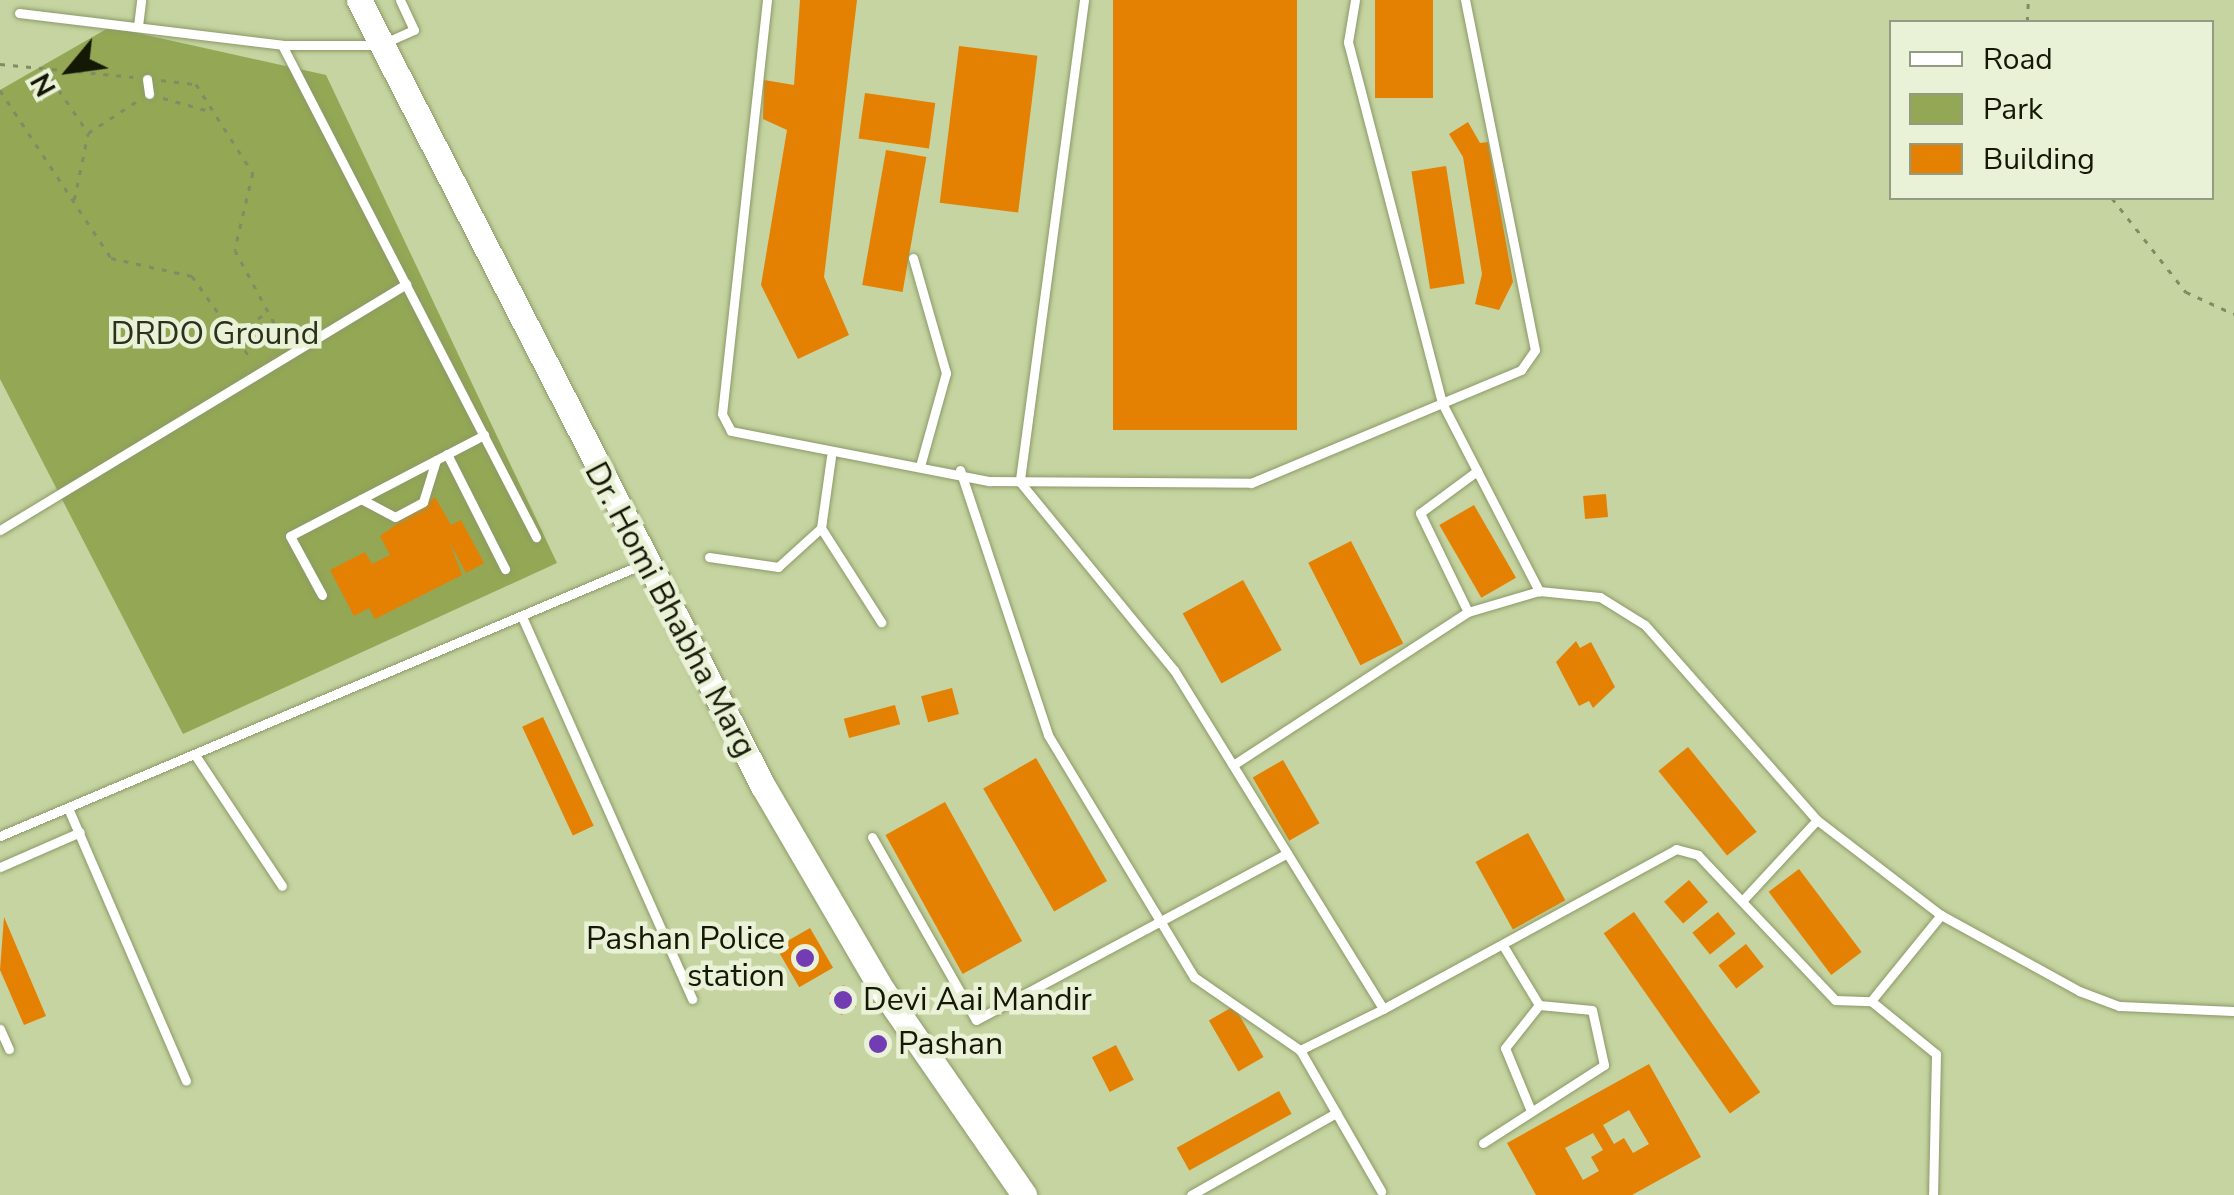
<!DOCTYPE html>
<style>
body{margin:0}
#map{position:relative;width:2234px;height:1195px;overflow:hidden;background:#c5d4a0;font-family:"Nunito Sans",sans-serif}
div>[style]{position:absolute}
.green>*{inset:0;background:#93a755}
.building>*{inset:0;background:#e48103;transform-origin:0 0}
.path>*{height:2.5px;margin-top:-1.25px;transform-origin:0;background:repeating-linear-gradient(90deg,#818c64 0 5px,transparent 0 13px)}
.roads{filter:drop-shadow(0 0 2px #8c9967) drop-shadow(0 0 2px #8c9967)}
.lane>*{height:9px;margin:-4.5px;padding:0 4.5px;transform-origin:4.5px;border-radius:4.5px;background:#fff}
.secondary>*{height:25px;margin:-12.5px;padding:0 12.5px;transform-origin:12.5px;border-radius:12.5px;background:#fff}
.dots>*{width:28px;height:28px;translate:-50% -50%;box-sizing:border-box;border:5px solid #e9f1d7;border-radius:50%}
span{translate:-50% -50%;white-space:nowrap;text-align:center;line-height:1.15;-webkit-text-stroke:9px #e9f1d7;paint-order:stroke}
.park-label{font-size:32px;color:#2b311a}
.street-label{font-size:32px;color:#141905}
.poi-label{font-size:32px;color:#141905}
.right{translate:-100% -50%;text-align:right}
.left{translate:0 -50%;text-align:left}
.legend{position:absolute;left:1889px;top:20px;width:325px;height:180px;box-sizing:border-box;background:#e9f1d7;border:2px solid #949b83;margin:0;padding:12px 18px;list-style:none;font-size:30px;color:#141905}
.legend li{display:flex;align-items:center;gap:20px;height:50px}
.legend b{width:50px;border:2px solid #949b83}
.north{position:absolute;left:20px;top:20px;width:100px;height:100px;-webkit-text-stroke:8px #e9f1d7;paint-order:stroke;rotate:241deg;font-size:28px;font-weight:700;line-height:40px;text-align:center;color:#141905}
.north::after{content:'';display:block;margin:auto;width:35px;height:45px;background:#141905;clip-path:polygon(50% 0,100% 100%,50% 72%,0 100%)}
</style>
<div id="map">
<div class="green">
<i style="clip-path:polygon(110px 27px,326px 75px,557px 563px,183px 734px,0 379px,0 90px)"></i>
</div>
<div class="building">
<i style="clip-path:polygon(800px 0,857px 0,824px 277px,849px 335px,798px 359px,761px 285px,787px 130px,763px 119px,764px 80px,794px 85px)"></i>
<i style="left:1113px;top:0;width:184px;height:430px"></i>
<i style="left:1375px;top:0;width:58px;height:98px"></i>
<i style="left:959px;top:46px;width:79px;height:158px;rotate:7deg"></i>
<i style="left:865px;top:93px;width:71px;height:46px;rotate:8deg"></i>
<i style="clip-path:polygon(1468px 122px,1480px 143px,1488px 142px,1513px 282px,1499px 310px,1475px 304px,1482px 274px,1463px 157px,1449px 134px)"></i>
<i style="left:886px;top:150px;width:41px;height:137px;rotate:10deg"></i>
<i style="left:1446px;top:166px;width:119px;height:35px;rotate:81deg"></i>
<i style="left:1606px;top:494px;width:23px;height:23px;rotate:85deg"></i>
<i style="clip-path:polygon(435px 497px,451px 525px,461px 520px,484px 563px,466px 573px,449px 541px,462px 575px,375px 619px,369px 608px,354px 616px,330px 570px,365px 552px,372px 564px,390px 555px,380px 536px)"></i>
<i style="left:1474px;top:505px;width:84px;height:40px;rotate:60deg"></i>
<i style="left:1351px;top:541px;width:115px;height:48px;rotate:63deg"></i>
<i style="left:1243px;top:580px;width:80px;height:69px;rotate:61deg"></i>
<i style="clip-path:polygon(1576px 641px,1580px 648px,1591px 642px,1615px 687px,1593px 708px,1589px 701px,1579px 706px,1556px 662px)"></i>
<i style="left:952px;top:688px;width:27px;height:32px;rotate:75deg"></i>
<i style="left:895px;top:705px;width:20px;height:53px;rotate:75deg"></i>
<i style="left:543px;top:717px;width:120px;height:23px;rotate:65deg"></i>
<i style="left:1688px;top:747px;width:109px;height:38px;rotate:51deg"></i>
<i style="left:1036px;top:758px;width:142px;height:61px;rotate:60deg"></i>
<i style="left:1283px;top:760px;width:73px;height:35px;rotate:60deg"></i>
<i style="left:945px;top:802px;width:159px;height:68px;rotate:61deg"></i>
<i style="left:1528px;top:833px;width:77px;height:60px;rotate:61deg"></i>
<i style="left:1799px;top:869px;width:104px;height:38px;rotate:53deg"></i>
<i style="left:1689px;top:880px;width:29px;height:33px;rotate:49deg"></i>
<i style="left:1634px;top:912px;width:220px;height:37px;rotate:55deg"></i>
<i style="left:1718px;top:912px;width:28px;height:33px;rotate:51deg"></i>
<i style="clip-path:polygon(4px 917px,46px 1016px,24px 1025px,0 970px)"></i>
<i style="left:810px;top:928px;width:46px;height:39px;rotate:60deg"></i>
<i style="left:1746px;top:944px;width:29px;height:35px;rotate:52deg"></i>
<i style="left:844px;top:985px;width:25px;height:17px;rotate:61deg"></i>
<i style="left:1234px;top:1006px;width:59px;height:29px;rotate:60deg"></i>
<i style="left:1116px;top:1045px;width:39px;height:27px;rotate:63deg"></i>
<i style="clip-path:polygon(evenodd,1649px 1064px,1701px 1157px,1632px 1195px,1536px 1195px,1507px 1143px,1649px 1064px,1629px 1110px,1649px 1144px,1633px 1153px,1624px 1138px,1614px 1144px,1603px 1125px,1629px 1110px,1649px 1064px,1593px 1133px,1603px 1150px,1591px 1157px,1599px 1171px,1583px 1180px,1565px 1148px,1593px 1133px)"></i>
<i style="left:1279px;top:1091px;width:26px;height:117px;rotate:61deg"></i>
</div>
<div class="path">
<i style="left:2027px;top:22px;width:22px;rotate:-87deg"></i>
<i style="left:0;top:64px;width:134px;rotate:5.6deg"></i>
<i style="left:44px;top:68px;width:76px;rotate:55.7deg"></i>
<i style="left:161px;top:80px;width:35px;rotate:7deg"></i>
<i style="left:196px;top:84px;width:106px;rotate:57.4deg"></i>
<i style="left:253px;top:173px;width:79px;rotate:103.2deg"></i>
<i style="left:235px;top:250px;width:101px;rotate:61.7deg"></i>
<i style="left:0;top:90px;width:201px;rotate:56.5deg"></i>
<i style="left:111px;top:258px;width:83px;rotate:12.5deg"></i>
<i style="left:192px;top:276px;width:103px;rotate:54.5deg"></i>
<i style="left:163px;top:98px;width:52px;rotate:15.6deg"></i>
<i style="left:2112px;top:198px;width:120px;rotate:51.8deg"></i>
<i style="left:2186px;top:292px;width:53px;rotate:24.6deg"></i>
<i style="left:74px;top:200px;width:68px;rotate:-78.2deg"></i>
<i style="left:88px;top:133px;width:59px;rotate:-33.1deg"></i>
<i style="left:235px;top:331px;width:38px;rotate:-29deg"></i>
</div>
<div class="roads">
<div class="lane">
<i style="left:767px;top:0;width:416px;rotate:96.2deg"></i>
<i style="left:722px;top:414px;width:19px;rotate:62deg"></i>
<i style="left:731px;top:431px;width:263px;rotate:11deg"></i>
<i style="left:989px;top:481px;width:262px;rotate:0.4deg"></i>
<i style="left:1251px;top:483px;width:207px;rotate:-22.7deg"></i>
<i style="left:1442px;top:403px;width:212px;rotate:62.7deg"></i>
<i style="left:1539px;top:591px;width:61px;rotate:5.6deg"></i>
<i style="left:1600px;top:597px;width:53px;rotate:31.9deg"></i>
<i style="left:1645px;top:625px;width:260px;rotate:48.6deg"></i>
<i style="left:1817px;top:820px;width:156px;rotate:37.5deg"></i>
<i style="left:1941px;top:915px;width:158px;rotate:28.8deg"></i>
<i style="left:2079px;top:991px;width:43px;rotate:20.6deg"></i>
<i style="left:2119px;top:1006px;width:115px;rotate:2.5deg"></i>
<i style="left:1084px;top:0;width:486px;rotate:97.6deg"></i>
<i style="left:1020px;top:482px;width:243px;rotate:50.7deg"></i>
<i style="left:1174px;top:670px;width:398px;rotate:58.3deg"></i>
<i style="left:1383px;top:1009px;width:93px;rotate:153.7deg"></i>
<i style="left:1355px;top:0;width:43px;rotate:99.5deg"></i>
<i style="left:1348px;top:42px;width:373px;rotate:75.4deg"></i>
<i style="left:1442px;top:403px;width:86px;rotate:-22.7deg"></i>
<i style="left:1521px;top:370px;width:24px;rotate:-55deg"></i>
<i style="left:1535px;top:350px;width:357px;rotate:-101.3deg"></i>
<i style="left:19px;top:13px;width:265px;rotate:6.9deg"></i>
<i style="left:282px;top:45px;width:98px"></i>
<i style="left:380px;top:45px;width:37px;rotate:-24deg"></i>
<i style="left:414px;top:30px;width:33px;rotate:-115deg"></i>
<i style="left:138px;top:26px;width:26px;rotate:-83deg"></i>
<i style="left:282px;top:45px;width:554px;rotate:62.69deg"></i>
<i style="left:147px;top:79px;width:15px;rotate:82deg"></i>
<i style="left:913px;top:258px;width:120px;rotate:74deg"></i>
<i style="left:946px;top:373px;width:97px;rotate:105.6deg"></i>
<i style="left:447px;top:454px;width:129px;rotate:63.2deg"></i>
<i style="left:960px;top:470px;width:279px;rotate:71.6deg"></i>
<i style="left:1048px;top:735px;width:283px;rotate:58.9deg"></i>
<i style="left:1194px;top:977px;width:129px;rotate:34.6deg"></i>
<i style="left:1300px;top:1050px;width:163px;rotate:60.1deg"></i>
<i style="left:361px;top:499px;width:38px;rotate:28deg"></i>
<i style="left:395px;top:517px;width:32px;rotate:-28deg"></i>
<i style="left:423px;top:502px;width:44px;rotate:-72.8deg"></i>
<i style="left:821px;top:528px;width:112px;rotate:57.4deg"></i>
<i style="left:0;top:530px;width:475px;rotate:-31.2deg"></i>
<i style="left:709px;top:557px;width:70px;rotate:8.2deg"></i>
<i style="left:778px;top:567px;width:58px;rotate:-42.2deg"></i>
<i style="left:821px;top:528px;width:72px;rotate:-82deg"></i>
<i style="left:322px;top:595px;width:67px;rotate:-118.5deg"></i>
<i style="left:290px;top:536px;width:219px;rotate:-27.5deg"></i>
<i style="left:1468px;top:612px;width:110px;rotate:-115.9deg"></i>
<i style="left:1420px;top:513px;width:71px;rotate:-36.4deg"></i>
<i style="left:523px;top:619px;width:416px;rotate:66deg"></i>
<i style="left:195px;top:755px;width:157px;rotate:56.4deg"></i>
<i style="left:1233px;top:765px;width:280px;rotate:-33.1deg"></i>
<i style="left:1468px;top:612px;width:74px;rotate:-16.5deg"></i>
<i style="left:68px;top:808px;width:297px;rotate:66.6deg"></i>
<i style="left:0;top:836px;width:698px;rotate:-22.93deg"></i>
<i style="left:872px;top:837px;width:210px;rotate:60.4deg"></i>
<i style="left:976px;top:1020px;width:353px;rotate:-28.2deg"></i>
<i style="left:0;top:867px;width:87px;rotate:-23.6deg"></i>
<i style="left:1742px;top:901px;width:110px;rotate:-47.2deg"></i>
<i style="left:1871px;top:1001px;width:84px;rotate:39.2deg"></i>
<i style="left:1936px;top:1054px;width:141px;rotate:91.2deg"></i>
<i style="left:1383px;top:1009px;width:334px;rotate:-28.6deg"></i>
<i style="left:1676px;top:849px;width:23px;rotate:15deg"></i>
<i style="left:1698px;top:855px;width:199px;rotate:46.6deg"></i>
<i style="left:1835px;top:1000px;width:36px;rotate:2deg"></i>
<i style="left:1871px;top:1001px;width:111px;rotate:-50.9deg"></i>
<i style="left:0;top:1029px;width:22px;rotate:66deg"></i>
<i style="left:1531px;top:1111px;width:68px;rotate:-112.4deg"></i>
<i style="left:1505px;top:1048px;width:55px;rotate:-51.7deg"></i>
<i style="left:1483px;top:1143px;width:144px;rotate:-32.8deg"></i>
<i style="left:1604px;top:1065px;width:56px;rotate:-102.3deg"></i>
<i style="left:1592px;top:1010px;width:53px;rotate:-174.6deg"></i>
<i style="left:1539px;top:1005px;width:71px;rotate:-121.2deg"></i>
<i style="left:1191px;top:1195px;width:167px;rotate:-29.5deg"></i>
</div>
<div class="secondary">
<i style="left:359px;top:0;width:884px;rotate:62.8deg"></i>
<i style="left:763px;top:786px;width:238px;rotate:59.7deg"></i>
<i style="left:883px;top:991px;width:248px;rotate:55.3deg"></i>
</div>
</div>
<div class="dots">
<i style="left:805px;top:958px;background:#723cb3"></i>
<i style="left:843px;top:1000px;background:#723cb3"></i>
<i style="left:878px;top:1044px;background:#723cb3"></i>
</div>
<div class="park-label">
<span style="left:215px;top:334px">DRDO Ground</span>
</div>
<div class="street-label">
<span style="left:670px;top:610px;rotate:62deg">Dr. Homi Bhabha Marg</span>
</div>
<div class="poi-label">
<span class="right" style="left:785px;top:958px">Pashan Police<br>station</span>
<span class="left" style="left:863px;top:1000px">Devi Aai Mandir</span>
<span class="left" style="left:898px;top:1044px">Pashan</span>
</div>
<ul class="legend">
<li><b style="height:12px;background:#fff"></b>Road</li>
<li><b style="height:28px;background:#93a755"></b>Park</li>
<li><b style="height:28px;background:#e48103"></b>Building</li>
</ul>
<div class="north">N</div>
</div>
